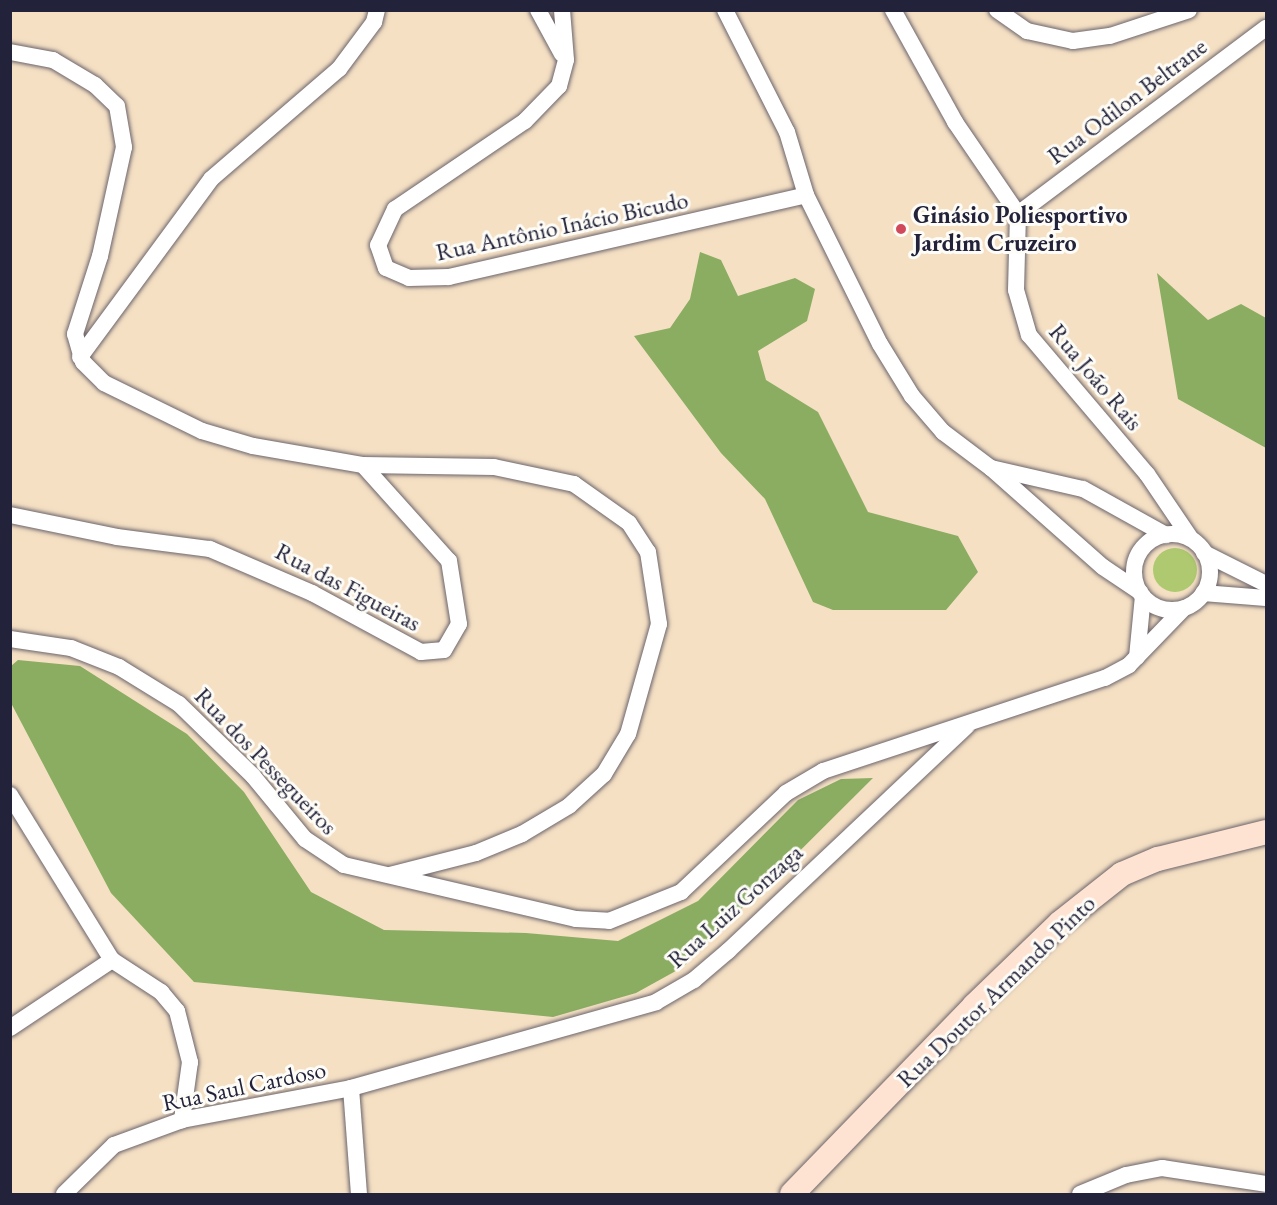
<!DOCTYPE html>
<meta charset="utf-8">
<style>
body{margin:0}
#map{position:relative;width:1277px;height:1205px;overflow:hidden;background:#f5e0c4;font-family:"EB Garamond",serif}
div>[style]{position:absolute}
.green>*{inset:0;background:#aec96f}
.round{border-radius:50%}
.forest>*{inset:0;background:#8aad62}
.roads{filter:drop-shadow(0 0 2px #6c646b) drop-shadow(0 0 2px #6c646b)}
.minor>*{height:16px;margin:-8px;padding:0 8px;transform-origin:8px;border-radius:8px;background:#fff}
.minor>.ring{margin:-8px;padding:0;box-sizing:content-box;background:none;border:16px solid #fff;border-radius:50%}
.secondary>*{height:24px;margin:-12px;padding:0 12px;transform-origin:12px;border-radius:12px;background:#fee3d2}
.dots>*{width:16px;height:16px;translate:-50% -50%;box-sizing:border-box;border:3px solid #fdfcf7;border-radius:50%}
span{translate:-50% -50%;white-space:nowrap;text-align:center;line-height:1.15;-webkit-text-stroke:6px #fdfcf7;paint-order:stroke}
.street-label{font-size:24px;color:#22223b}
.poi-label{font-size:24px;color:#22223b;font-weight:700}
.left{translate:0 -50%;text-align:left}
.frame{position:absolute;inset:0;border:12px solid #22223b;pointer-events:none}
</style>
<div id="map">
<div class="green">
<i class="round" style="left:1153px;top:548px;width:44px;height:44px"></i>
</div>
<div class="forest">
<i style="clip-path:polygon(700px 252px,721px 260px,738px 296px,795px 278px,815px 289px,807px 321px,758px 351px,766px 380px,818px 412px,868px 512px,958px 536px,978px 572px,946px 610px,833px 610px,813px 602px,765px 499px,721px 453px,634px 336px,670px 328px,690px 299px)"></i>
<i style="clip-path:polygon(1157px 273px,1208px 320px,1241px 304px,1266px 318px,1266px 448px,1178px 399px)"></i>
<i style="clip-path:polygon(18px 660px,80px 666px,187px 734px,244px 792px,311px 892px,384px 930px,526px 933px,618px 941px,698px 901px,798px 800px,841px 779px,873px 778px,683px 967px,636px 993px,553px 1017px,194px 982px,111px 893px,11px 703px,11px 666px)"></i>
</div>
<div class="roads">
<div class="minor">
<i style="left:538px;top:10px;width:50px;rotate:61.4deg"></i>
<i style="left:562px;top:10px;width:50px;rotate:85.4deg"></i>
<i style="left:566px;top:60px;width:27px;rotate:105deg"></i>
<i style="left:559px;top:86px;width:49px;rotate:134.2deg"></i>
<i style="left:525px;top:121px;width:157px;rotate:145.9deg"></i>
<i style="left:395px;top:209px;width:40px;rotate:115deg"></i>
<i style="left:378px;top:245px;width:24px;rotate:71deg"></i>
<i style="left:386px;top:268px;width:25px;rotate:23deg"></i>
<i style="left:409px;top:278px;width:40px;rotate:-1.4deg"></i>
<i style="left:449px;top:277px;width:366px;rotate:-12.9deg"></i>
<i style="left:725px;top:10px;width:137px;rotate:63.1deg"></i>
<i style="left:787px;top:132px;width:66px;rotate:73.2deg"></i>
<i style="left:806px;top:195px;width:166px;rotate:63.6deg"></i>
<i style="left:880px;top:344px;width:61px;rotate:58.4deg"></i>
<i style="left:912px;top:396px;width:48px;rotate:49.3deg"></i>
<i style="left:943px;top:432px;width:60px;rotate:36.9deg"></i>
<i style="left:991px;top:468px;width:94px;rotate:12.9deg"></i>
<i style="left:1083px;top:489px;width:95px;rotate:29deg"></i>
<i style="left:893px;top:10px;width:128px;rotate:61deg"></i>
<i style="left:955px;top:122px;width:112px;rotate:55.6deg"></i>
<i style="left:1018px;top:214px;width:76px;rotate:91.5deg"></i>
<i style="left:1016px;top:290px;width:47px;rotate:73.9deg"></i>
<i style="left:1029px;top:335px;width:182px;rotate:49.7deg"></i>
<i style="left:1147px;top:474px;width:78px;rotate:55.9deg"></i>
<i style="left:997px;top:10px;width:37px;rotate:35deg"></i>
<i style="left:1027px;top:31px;width:47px;rotate:12.3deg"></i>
<i style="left:1073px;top:41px;width:37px;rotate:-8deg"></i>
<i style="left:1110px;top:36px;width:83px;rotate:-18.2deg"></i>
<i style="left:10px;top:52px;width:44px;rotate:10.5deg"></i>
<i style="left:53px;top:60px;width:49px;rotate:30.8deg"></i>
<i style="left:95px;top:85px;width:30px;rotate:44deg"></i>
<i style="left:117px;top:106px;width:42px;rotate:80.3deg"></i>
<i style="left:124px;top:147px;width:112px;rotate:102.4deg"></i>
<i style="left:100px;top:256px;width:82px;rotate:107.8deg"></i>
<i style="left:75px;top:334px;width:29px;rotate:74deg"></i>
<i style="left:83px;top:362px;width:30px;rotate:45deg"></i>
<i style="left:104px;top:383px;width:109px;rotate:26.1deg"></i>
<i style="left:202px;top:431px;width:53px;rotate:16.4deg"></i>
<i style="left:253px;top:446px;width:112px;rotate:9.8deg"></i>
<i style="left:363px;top:465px;width:131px;rotate:0.9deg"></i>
<i style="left:494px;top:467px;width:82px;rotate:12deg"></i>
<i style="left:574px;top:484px;width:67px;rotate:35.3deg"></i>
<i style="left:629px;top:523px;width:35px;rotate:57deg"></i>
<i style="left:648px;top:552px;width:73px;rotate:81.3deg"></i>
<i style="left:659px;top:624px;width:114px;rotate:105.7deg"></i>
<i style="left:628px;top:734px;width:47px;rotate:121deg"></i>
<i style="left:604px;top:774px;width:47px;rotate:137.6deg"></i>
<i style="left:569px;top:806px;width:55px;rotate:149.2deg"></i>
<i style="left:522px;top:834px;width:50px;rotate:157.6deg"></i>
<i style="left:476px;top:853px;width:89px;rotate:165.7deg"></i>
<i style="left:1018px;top:214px;width:310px;rotate:-36.9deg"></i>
<i style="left:80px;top:357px;width:221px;rotate:-53.6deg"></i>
<i style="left:211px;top:179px;width:169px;rotate:-40.7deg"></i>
<i style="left:339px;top:69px;width:59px;rotate:-53.3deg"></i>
<i style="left:374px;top:22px;width:12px;rotate:-76deg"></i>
<i style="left:991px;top:468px;width:149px;rotate:41.5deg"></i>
<i style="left:1103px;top:567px;width:45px;rotate:34deg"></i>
<i style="left:10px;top:515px;width:109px;rotate:11.6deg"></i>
<i style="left:117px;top:537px;width:94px;rotate:7.4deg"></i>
<i style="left:210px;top:549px;width:111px;rotate:23.3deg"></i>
<i style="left:312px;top:593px;width:124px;rotate:28.4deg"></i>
<i style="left:421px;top:652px;width:23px;rotate:-5deg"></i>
<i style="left:444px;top:650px;width:30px;rotate:-60deg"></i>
<i style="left:459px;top:624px;width:64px;rotate:-99deg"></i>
<i style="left:449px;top:561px;width:129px;rotate:-131.9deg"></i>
<i class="ring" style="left:1134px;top:534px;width:60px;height:60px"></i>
<i style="left:1204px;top:553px;width:69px;rotate:26.6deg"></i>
<i style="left:1203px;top:593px;width:63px;rotate:4.5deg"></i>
<i style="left:10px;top:639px;width:62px;rotate:8.4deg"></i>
<i style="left:71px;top:648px;width:52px;rotate:21.6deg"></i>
<i style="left:119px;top:667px;width:70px;rotate:31.7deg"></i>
<i style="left:179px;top:704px;width:103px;rotate:44.2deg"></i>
<i style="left:253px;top:776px;width:82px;rotate:50.5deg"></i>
<i style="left:305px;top:839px;width:47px;rotate:33.7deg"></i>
<i style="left:344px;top:865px;width:238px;rotate:13.1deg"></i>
<i style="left:576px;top:919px;width:33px;rotate:3deg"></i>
<i style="left:609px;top:921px;width:78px;rotate:-21.9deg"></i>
<i style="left:681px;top:892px;width:144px;rotate:-43.3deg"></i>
<i style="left:786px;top:793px;width:43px;rotate:-30.7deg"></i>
<i style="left:823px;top:771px;width:297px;rotate:-18.3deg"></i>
<i style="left:1105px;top:678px;width:27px;rotate:-28deg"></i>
<i style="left:1129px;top:665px;width:79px;rotate:-46deg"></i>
<i style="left:1137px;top:657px;width:61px;rotate:-84.4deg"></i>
<i style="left:10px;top:795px;width:194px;rotate:58.3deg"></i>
<i style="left:112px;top:960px;width:59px;rotate:33.1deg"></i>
<i style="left:161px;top:992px;width:25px;rotate:50deg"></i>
<i style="left:177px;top:1011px;width:53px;rotate:75.7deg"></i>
<i style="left:190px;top:1062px;width:59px;rotate:97.9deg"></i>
<i style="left:10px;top:1028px;width:123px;rotate:-33.7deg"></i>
<i style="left:351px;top:1088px;width:106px;rotate:85.7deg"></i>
<i style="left:64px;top:1194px;width:70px;rotate:-44.4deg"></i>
<i style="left:114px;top:1145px;width:72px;rotate:-20.2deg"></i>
<i style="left:182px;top:1120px;width:172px;rotate:-10.7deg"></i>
<i style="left:351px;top:1088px;width:317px;rotate:-15.7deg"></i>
<i style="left:656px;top:1002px;width:44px;rotate:-30.1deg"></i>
<i style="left:694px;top:980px;width:45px;rotate:-40.5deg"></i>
<i style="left:728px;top:951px;width:328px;rotate:-43.3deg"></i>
<i style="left:1080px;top:1194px;width:50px;rotate:-22.4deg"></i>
<i style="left:1126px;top:1175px;width:37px;rotate:-11deg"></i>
<i style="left:1162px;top:1168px;width:105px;rotate:8.7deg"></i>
</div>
<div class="secondary">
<i style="left:792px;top:1194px;width:262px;rotate:-45.9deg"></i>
<i style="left:974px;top:1006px;width:120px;rotate:-44deg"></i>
<i style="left:1060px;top:923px;width:79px;rotate:-38.3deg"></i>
<i style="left:1122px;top:874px;width:39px;rotate:-23deg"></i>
<i style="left:1158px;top:859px;width:111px;rotate:-14deg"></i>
</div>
</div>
<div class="dots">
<i style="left:901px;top:229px;background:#d1495b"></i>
</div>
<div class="street-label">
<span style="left:1127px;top:101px;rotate:-37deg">Rua Odilon Beltrane</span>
<span style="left:562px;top:226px;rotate:-12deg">Rua Antônio Inácio Bicudo</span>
<span style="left:1096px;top:377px;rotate:50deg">Rua João Rais</span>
<span style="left:348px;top:587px;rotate:28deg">Rua das Figueiras</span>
<span style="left:266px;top:761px;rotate:46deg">Rua dos Pessegueiros</span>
<span style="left:735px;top:906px;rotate:-42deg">Rua Luiz Gonzaga</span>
<span style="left:996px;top:991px;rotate:-44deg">Rua Doutor Armando Pinto</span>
<span style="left:244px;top:1086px;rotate:-12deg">Rua Saul Cardoso</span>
</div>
<div class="poi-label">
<span class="left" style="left:913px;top:229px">Ginásio Poliesportivo<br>Jardim Cruzeiro</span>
</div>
<div class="frame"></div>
</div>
